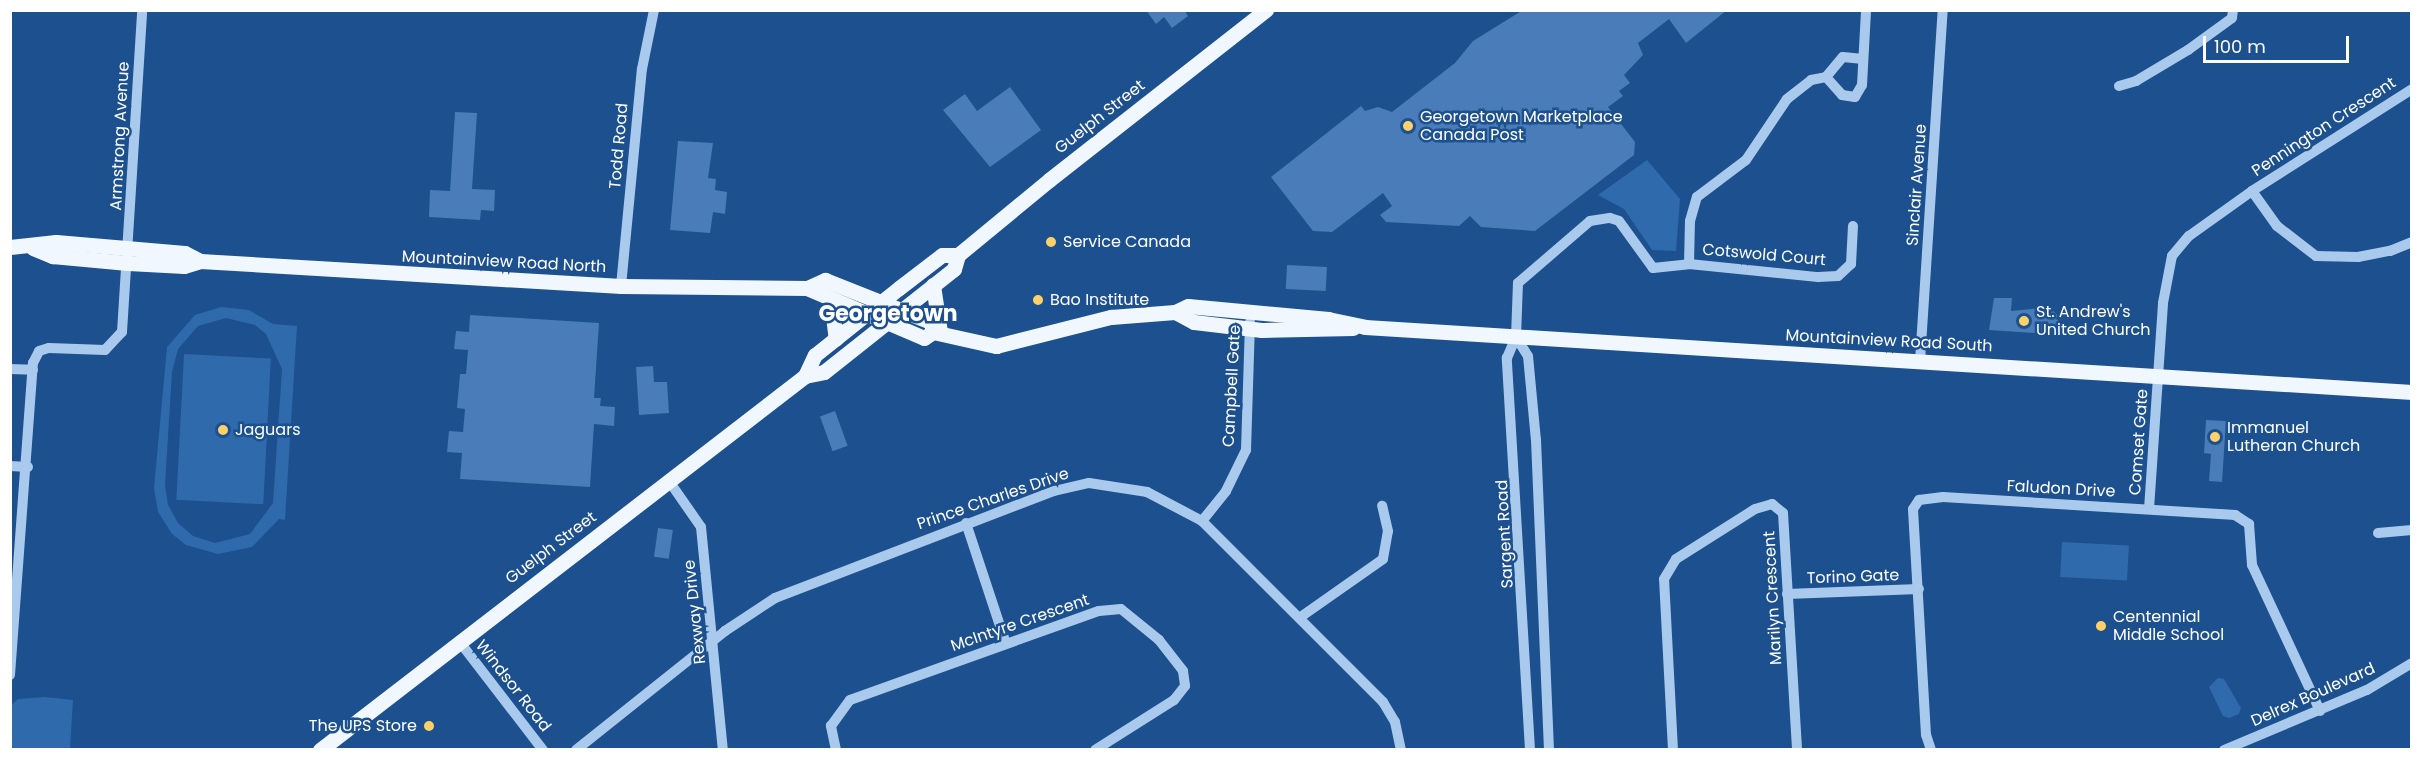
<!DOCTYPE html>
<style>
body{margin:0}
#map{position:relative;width:2422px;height:760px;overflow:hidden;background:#1c508f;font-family:Poppins,sans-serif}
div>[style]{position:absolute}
.green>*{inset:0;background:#2f6aac;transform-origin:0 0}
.building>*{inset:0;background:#497cb8;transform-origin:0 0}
.minor>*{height:10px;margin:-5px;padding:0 5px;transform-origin:5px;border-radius:5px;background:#aacaed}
.major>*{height:15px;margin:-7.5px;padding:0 7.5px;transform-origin:7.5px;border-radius:7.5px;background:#f1f7ff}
.dots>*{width:16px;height:16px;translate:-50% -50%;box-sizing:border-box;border:3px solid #1c508f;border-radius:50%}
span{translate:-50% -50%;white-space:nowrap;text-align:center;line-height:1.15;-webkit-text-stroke:5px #1c508f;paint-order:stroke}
.street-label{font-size:16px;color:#fff}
.poi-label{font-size:16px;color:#fff}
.left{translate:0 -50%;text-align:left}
.right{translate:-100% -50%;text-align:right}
.district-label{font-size:22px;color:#fff;font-weight:700}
.frame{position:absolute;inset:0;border:12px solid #fff;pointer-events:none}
.scale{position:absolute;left:2203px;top:36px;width:146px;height:27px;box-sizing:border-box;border:3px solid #fff;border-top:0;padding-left:8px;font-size:18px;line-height:21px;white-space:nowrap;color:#fff;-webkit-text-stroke:4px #1c508f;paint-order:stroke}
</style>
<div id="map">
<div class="green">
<i style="clip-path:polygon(1647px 160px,1680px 199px,1676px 251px,1652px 250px,1624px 209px,1598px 195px)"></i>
<i style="clip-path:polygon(evenodd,221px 307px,249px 310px,273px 324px,297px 326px,285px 520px,279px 519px,252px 547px,218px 554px,186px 545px,172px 534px,158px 512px,154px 488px,167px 347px,195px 315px,221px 307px,226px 318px,255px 325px,266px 334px,282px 369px,273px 503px,250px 534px,215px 543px,193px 536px,178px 523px,168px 505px,165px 485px,172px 372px,178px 349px,198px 326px,226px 318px)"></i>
<i style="left:184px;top:354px;width:87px;height:146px;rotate:3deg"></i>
<i style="left:2062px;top:542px;width:67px;height:35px;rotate:3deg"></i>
<i style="clip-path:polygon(2218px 678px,2224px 679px,2241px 708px,2239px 714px,2229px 718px,2223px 716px,2209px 687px)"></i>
<i style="clip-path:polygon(45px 697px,73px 700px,70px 749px,11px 749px,11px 705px,18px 699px)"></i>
</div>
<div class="building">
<i style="clip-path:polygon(1146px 10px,1184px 10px,1188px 16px,1172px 28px,1164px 17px,1156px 24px)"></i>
<i style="clip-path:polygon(1523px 10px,1727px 10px,1686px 43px,1669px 19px,1638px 43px,1643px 55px,1624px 75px,1630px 83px,1619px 91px,1623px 96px,1608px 107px,1635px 142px,1634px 155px,1535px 231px,1481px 227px,1470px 216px,1459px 226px,1386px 222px,1380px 215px,1392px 206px,1383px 193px,1332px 232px,1313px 231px,1271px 177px,1361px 106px,1365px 111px,1378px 107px,1392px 112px,1455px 63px,1473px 41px)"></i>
<i style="clip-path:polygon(1010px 87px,1041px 130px,990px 167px,943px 110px,965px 94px,977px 111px)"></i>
<i style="clip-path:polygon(455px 112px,477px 113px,472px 189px,495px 190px,494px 211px,481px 210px,480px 220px,429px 217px,430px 190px,450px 191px)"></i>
<i style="clip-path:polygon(678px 141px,713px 143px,708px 178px,716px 179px,715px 190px,727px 192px,725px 214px,713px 212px,710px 233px,670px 230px)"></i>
<i style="left:1287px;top:265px;width:40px;height:24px;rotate:3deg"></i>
<i style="clip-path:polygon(1994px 298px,2012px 298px,2011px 311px,2050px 307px,2058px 316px,2058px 326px,2050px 334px,1989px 330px)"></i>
<i style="clip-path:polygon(470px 315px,599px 323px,594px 398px,601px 398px,600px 406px,615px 407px,614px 426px,594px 424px,590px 487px,460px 479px,462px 453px,447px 452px,449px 431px,463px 432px,465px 409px,457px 408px,460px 374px,466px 374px,468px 350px,454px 349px,456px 331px,469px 332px)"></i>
<i style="clip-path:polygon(653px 366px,654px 382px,667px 382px,669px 413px,639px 415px,636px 367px)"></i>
<i style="left:835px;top:411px;width:37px;height:16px;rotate:70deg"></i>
<i style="clip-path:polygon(2206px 420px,2226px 421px,2222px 482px,2209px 481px,2211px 454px,2204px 453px)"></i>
<i style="left:658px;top:528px;width:15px;height:29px;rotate:8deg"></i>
</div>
<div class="minor">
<i style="left:1826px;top:77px;width:24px;rotate:48deg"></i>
<i style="left:1842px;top:95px;width:13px;rotate:9deg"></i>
<i style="left:1855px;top:97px;width:14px;rotate:-60deg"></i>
<i style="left:1862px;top:85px;width:75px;rotate:-86.9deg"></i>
<i style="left:1826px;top:77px;width:26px;rotate:-50deg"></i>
<i style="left:1843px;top:57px;width:20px;rotate:6deg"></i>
<i style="left:2119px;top:86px;width:18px;rotate:-16deg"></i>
<i style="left:2136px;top:81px;width:61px;rotate:-30.8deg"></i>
<i style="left:2188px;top:50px;width:54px;rotate:-36deg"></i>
<i style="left:2232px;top:18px;width:8px;rotate:-83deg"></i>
<i style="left:2252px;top:191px;width:43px;rotate:54.5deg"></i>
<i style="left:2277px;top:226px;width:49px;rotate:37.6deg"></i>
<i style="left:2316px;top:256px;width:42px;rotate:1.4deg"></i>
<i style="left:2358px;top:257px;width:33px;rotate:-11deg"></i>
<i style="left:2390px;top:251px;width:24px;rotate:-22deg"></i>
<i style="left:1689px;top:264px;width:43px;rotate:-88.7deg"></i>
<i style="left:1690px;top:221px;width:25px;rotate:-74deg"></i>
<i style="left:1697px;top:197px;width:61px;rotate:-37.1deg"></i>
<i style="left:1746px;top:160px;width:73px;rotate:-56.1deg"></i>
<i style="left:1787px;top:99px;width:31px;rotate:-38deg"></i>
<i style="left:1811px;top:80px;width:15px;rotate:-11deg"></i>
<i style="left:621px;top:286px;width:218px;rotate:-84.5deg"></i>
<i style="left:642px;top:69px;width:60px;rotate:-78.5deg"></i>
<i style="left:1516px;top:337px;width:22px;rotate:58deg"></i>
<i style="left:1528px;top:356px;width:84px;rotate:84.6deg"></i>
<i style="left:1536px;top:440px;width:310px;rotate:87.6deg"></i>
<i style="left:1920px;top:361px;width:352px;rotate:-86.3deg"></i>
<i style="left:10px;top:369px;width:23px;rotate:2deg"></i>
<i style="left:10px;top:466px;width:18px;rotate:3deg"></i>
<i style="left:669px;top:481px;width:56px;rotate:55.2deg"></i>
<i style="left:701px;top:527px;width:224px;rotate:84.4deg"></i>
<i style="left:2149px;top:509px;width:206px;rotate:-86.1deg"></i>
<i style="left:2163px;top:303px;width:48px;rotate:-79.2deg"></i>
<i style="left:2172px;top:256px;width:26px;rotate:-50deg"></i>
<i style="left:2189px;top:236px;width:77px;rotate:-35.5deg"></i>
<i style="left:2252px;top:191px;width:190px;rotate:-32.5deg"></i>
<i style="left:1202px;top:521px;width:38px;rotate:-51deg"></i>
<i style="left:1226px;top:491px;width:46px;rotate:-64deg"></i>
<i style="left:1246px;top:450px;width:128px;rotate:-88.2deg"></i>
<i style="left:966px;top:523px;width:127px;rotate:71.7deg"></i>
<i style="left:2378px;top:533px;width:34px;rotate:-5deg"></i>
<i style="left:1787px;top:594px;width:132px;rotate:-2.2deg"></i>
<i style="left:1302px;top:616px;width:99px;rotate:-35.1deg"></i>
<i style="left:1383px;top:559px;width:28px;rotate:-80deg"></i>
<i style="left:1388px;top:531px;width:26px;rotate:-103deg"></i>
<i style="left:459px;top:641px;width:138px;rotate:52.4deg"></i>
<i style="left:10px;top:675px;width:313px;rotate:-85.8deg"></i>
<i style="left:33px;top:363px;width:13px;rotate:-63deg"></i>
<i style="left:39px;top:351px;width:10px;rotate:-17deg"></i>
<i style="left:49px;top:348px;width:56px;rotate:2deg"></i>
<i style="left:105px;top:350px;width:25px;rotate:-47deg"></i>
<i style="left:122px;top:332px;width:323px;rotate:-86.4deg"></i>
<i style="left:576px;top:750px;width:191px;rotate:-38.6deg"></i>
<i style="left:725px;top:631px;width:60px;rotate:-33.4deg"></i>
<i style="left:775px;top:598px;width:299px;rotate:-21deg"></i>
<i style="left:1054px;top:491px;width:36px;rotate:-13deg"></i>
<i style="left:1089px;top:483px;width:59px;rotate:8.8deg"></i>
<i style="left:1147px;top:492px;width:62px;rotate:27.8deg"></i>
<i style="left:1202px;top:521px;width:256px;rotate:45deg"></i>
<i style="left:1383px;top:702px;width:23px;rotate:59deg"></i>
<i style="left:1395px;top:722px;width:29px;rotate:78deg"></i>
<i style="left:836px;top:750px;width:25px;rotate:-102deg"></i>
<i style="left:831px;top:726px;width:32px;rotate:-54deg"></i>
<i style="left:850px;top:700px;width:264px;rotate:-19.7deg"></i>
<i style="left:1099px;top:611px;width:22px;rotate:-5deg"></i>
<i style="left:1121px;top:609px;width:49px;rotate:39.2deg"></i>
<i style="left:1159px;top:640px;width:39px;rotate:52deg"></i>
<i style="left:1183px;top:671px;width:15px;rotate:82deg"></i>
<i style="left:1185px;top:686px;width:18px;rotate:128deg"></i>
<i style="left:1174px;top:700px;width:93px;rotate:147.7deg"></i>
<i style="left:1530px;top:750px;width:393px;rotate:-93.4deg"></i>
<i style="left:1507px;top:358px;width:23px;rotate:-67deg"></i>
<i style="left:1516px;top:337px;width:54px;rotate:-87.9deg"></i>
<i style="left:1518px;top:283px;width:95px;rotate:-40.7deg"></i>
<i style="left:1590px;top:221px;width:20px;rotate:-9deg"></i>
<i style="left:1610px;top:218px;width:9px;rotate:18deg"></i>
<i style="left:1619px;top:221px;width:58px;rotate:54.1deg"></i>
<i style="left:1653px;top:268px;width:36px;rotate:-6deg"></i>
<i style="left:1689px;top:264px;width:130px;rotate:5.8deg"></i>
<i style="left:1818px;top:277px;width:20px;rotate:-3deg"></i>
<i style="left:1838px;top:276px;width:18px;rotate:-43deg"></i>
<i style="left:1851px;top:264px;width:38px;rotate:-87deg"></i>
<i style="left:1673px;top:750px;width:171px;rotate:-93deg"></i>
<i style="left:1664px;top:579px;width:23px;rotate:-59deg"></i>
<i style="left:1676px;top:559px;width:93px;rotate:-32.3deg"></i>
<i style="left:1755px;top:509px;width:18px;rotate:-16deg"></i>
<i style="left:1772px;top:504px;width:14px;rotate:39deg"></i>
<i style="left:1783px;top:513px;width:237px;rotate:86.6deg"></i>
<i style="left:1931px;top:750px;width:16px;rotate:-108deg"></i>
<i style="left:1926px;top:735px;width:226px;rotate:-93.3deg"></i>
<i style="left:1913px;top:509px;width:11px;rotate:-56deg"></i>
<i style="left:1919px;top:500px;width:24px;rotate:-7deg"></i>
<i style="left:1943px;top:497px;width:293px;rotate:3.5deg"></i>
<i style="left:2235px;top:515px;width:17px;rotate:33deg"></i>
<i style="left:2249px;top:524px;width:41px;rotate:85.8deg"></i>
<i style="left:2252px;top:565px;width:161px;rotate:65deg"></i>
<i style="left:2224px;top:750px;width:155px;rotate:-22.8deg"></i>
<i style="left:2367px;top:690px;width:52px;rotate:-31deg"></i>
</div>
<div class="major">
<i style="left:10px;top:247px;width:46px;rotate:-6.2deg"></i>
<i style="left:56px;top:242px;width:129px;rotate:4.9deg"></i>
<i style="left:185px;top:253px;width:17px;rotate:28deg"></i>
<i style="left:200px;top:261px;width:422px;rotate:3.4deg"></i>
<i style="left:621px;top:286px;width:186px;rotate:0.6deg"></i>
<i style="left:807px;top:288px;width:20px;rotate:-24deg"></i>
<i style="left:825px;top:280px;width:114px;rotate:21.6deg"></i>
<i style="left:931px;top:322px;width:10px;rotate:79deg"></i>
<i style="left:33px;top:248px;width:21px;rotate:23deg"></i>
<i style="left:52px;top:256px;width:76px;rotate:5.3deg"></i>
<i style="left:128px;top:263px;width:56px;rotate:3.1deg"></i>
<i style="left:184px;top:266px;width:17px;rotate:-17deg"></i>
<i style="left:933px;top:285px;width:48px;rotate:81.5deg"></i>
<i style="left:807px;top:288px;width:127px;rotate:23.1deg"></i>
<i style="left:924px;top:338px;width:11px;rotate:-34deg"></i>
<i style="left:933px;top:332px;width:65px;rotate:12.5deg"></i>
<i style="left:996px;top:346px;width:119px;rotate:-14.2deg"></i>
<i style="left:1111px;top:317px;width:64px;rotate:-4.5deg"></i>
<i style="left:1175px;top:312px;width:14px;rotate:-25deg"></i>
<i style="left:1188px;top:306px;width:141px;rotate:5.3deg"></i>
<i style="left:1328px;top:319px;width:38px;rotate:12deg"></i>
<i style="left:1365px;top:327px;width:1049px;rotate:3.55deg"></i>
<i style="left:831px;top:300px;width:39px;rotate:83deg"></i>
<i style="left:1175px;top:312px;width:21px;rotate:28deg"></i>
<i style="left:1194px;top:322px;width:68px;rotate:6.7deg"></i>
<i style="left:1262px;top:330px;width:91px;rotate:-1.3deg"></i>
<i style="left:805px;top:376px;width:23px;rotate:-65deg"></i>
<i style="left:815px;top:355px;width:107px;rotate:-38.6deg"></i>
<i style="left:899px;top:288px;width:54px;rotate:-37.5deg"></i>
<i style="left:942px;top:255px;width:16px"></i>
<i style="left:320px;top:750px;width:612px;rotate:-37.64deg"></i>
<i style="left:805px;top:376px;width:19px;rotate:-12deg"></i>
<i style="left:824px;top:372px;width:166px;rotate:-38.4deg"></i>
<i style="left:954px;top:269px;width:15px;rotate:-74deg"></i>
<i style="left:958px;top:255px;width:118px;rotate:-39.5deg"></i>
<i style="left:1049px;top:180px;width:276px;rotate:-38.1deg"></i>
</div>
<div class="dots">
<i style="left:1408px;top:126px;background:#fed168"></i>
<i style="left:1051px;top:242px;background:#fed168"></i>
<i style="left:1038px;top:300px;background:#fed168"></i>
<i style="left:2024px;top:321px;background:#fed168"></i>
<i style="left:223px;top:430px;background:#fed168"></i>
<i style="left:2215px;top:437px;background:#fed168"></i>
<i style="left:2101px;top:626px;background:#fed168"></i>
<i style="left:429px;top:726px;background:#fed168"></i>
</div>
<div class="street-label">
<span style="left:1100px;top:117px;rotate:-38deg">Guelph Street</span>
<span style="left:2324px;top:127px;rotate:-33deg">Pennington Crescent</span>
<span style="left:120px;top:136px;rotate:-87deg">Armstrong Avenue</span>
<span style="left:619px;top:146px;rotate:-85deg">Todd Road</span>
<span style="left:1917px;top:185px;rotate:-86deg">Sinclair Avenue</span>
<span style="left:1764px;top:255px;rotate:5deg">Cotswold Court</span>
<span style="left:504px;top:262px;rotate:3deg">Mountainview Road North</span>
<span style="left:1889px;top:341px;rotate:3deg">Mountainview Road South</span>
<span style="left:1232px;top:386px;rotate:-87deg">Campbell Gate</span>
<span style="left:2139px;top:442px;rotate:-86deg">Comset Gate</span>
<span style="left:2061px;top:489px;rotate:3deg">Faludon Drive</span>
<span style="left:993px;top:499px;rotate:-19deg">Prince Charles Drive</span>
<span style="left:1505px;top:534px;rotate:-93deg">Sargent Road</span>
<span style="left:551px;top:548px;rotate:-37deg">Guelph Street</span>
<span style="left:1853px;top:577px;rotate:-2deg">Torino Gate</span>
<span style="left:1773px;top:598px;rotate:-93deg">Marilyn Crescent</span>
<span style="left:695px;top:612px;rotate:-96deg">Rexway Drive</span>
<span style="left:1020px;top:623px;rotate:-19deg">McIntyre Crescent</span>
<span style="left:513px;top:686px;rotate:52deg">Windsor Road</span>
<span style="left:2313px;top:695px;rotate:-24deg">Delrex Boulevard</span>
</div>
<div class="poi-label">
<span class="left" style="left:1420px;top:126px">Georgetown Marketplace<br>Canada Post</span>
<span class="left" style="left:1063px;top:242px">Service Canada</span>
<span class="left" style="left:1050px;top:300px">Bao Institute</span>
<span class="left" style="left:2036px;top:321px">St. Andrew's<br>United Church</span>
<span class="left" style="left:2227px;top:437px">Immanuel<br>Lutheran Church</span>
<span class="left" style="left:235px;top:430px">Jaguars</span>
<span class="left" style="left:2113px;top:626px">Centennial<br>Middle School</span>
<span class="right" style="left:417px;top:726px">The UPS Store</span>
</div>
<div class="district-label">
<span style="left:888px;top:314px">Georgetown</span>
</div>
<div class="frame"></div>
<div class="scale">100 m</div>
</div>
